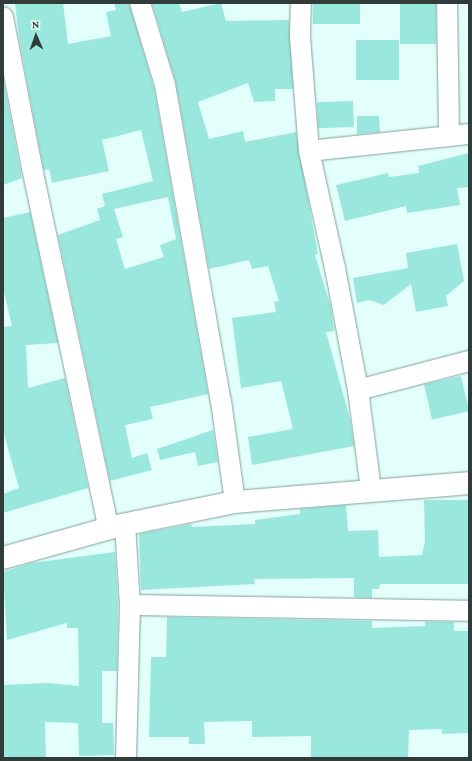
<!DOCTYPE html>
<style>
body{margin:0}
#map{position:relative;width:472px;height:761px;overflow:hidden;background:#e3fffb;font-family:"Crimson Pro",serif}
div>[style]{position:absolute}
.building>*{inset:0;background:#9ae7de;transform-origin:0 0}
.roads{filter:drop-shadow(0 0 1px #80a09c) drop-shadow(0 0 1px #80a09c)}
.street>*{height:20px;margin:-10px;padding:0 10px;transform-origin:10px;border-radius:10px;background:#fff}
.secondary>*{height:22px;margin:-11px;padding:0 11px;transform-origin:11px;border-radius:11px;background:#fff}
span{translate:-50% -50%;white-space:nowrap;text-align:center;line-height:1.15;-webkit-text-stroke:4px #e3fffb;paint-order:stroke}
.frame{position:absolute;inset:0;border:4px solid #2f3c3a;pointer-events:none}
.north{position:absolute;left:16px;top:16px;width:40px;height:40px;-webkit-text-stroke:3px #e3fffb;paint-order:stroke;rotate:358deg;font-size:11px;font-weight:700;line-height:16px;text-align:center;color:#2f3c3a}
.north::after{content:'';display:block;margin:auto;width:14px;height:18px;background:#2f3c3a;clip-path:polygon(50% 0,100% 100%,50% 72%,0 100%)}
</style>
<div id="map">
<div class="building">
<i style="clip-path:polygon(evenodd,15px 3px,63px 3px,68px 44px,111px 36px,106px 12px,116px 10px,114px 3px,129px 3px,154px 88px,208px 394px,150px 407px,153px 419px,125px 425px,132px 458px,147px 453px,152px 470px,110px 481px,58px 235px,100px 220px,97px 209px,105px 206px,102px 194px,153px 181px,141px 130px,102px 140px,109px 171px,52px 183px,49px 169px,44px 170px,43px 166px,19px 38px,15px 3px,168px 197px,176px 239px,160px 245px,164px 257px,125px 269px,116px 239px,123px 237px,114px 209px,168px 197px)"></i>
<i style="clip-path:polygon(152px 3px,179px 3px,182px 12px,221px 3px,226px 21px,289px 20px,293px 89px,275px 89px,275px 101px,254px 102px,248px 83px,198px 102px,209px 139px,243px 131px,245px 142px,296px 132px,318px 254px,315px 255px,331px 308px,334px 331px,326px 332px,350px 419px,354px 446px,252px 465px,248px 437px,293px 429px,281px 381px,241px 388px,232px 318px,276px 312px,274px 302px,279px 301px,268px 266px,252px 269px,249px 260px,209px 269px,176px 83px)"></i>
<i style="left:313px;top:3px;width:47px;height:21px"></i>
<i style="left:400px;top:3px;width:36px;height:41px"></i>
<i style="left:356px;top:40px;width:43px;height:40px"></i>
<i style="clip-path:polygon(3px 78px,22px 178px,3px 185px)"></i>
<i style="left:353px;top:101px;width:26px;height:36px;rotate:88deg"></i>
<i style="clip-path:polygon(357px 116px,379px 116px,380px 132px,357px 134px)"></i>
<i style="clip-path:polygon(469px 153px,469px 187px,457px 188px,460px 205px,407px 213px,406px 206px,345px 221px,336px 185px,388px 173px,389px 177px,419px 173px,418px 166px)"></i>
<i style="clip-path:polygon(30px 212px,58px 343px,26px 345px,28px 388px,65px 378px,88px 488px,3px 513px,3px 494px,19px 488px,3px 430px,3px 327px,12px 326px,3px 288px,3px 218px)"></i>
<i style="clip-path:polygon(457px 244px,464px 281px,446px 296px,448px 306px,416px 312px,411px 284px,384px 305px,369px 300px,357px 303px,353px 278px,408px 268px,406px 253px)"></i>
<i style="left:461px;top:376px;width:36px;height:38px;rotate:77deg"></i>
<i style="clip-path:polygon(213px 430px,218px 462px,198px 466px,195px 452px,160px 460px,157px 449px)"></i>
<i style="clip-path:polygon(424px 500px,469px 500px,469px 584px,380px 584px,379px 589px,372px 589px,372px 598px,354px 597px,354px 578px,254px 579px,255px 584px,141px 590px,139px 534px,191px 524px,192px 527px,255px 524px,255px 520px,300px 514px,300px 509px,346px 505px,348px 531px,378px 530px,379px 557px,422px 555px,425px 542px)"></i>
<i style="clip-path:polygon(115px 552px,118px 605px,117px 671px,102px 671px,102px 723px,113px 723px,114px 755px,79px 756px,78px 723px,45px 722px,46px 757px,3px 758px,3px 685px,48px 683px,79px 686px,78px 628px,67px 628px,67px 623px,7px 640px,3px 572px,31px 563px)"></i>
<i style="clip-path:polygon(167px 617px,372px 621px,372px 628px,425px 626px,425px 622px,454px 622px,454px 631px,469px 631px,469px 733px,442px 734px,442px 729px,409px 730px,408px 758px,311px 758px,311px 736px,252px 737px,252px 721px,204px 722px,205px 744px,189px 744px,189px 737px,149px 737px,151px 657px,166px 657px)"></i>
</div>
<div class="roads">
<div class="street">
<i style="left:140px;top:3px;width:86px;rotate:73deg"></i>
<i style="left:165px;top:85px;width:321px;rotate:80deg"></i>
<i style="left:221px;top:401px;width:102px;rotate:82.1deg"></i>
<i style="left:301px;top:3px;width:34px;rotate:92deg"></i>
<i style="left:300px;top:37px;width:114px;rotate:85.5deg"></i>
<i style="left:309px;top:151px;width:120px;rotate:77.5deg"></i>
<i style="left:335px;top:268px;width:124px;rotate:79.3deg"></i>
<i style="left:358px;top:390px;width:101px;rotate:82.6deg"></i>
<i style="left:447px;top:3px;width:133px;rotate:89.1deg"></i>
<i style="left:3px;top:17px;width:154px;rotate:79.1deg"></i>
<i style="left:32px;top:168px;width:369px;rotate:78deg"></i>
<i style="left:309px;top:151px;width:161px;rotate:-6.1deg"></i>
<i style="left:358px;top:390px;width:115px;rotate:-14.6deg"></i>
<i style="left:125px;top:524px;width:81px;rotate:86.5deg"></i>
<i style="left:130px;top:605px;width:153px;rotate:91.5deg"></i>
<i style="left:130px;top:605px;width:339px;rotate:1deg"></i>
</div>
<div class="secondary">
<i style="left:3px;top:558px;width:118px;rotate:-15.7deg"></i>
<i style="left:117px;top:526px;width:120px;rotate:-11.5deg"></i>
<i style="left:235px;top:502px;width:235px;rotate:-4.6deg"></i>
</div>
</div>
<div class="frame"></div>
<div class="north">N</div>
</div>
